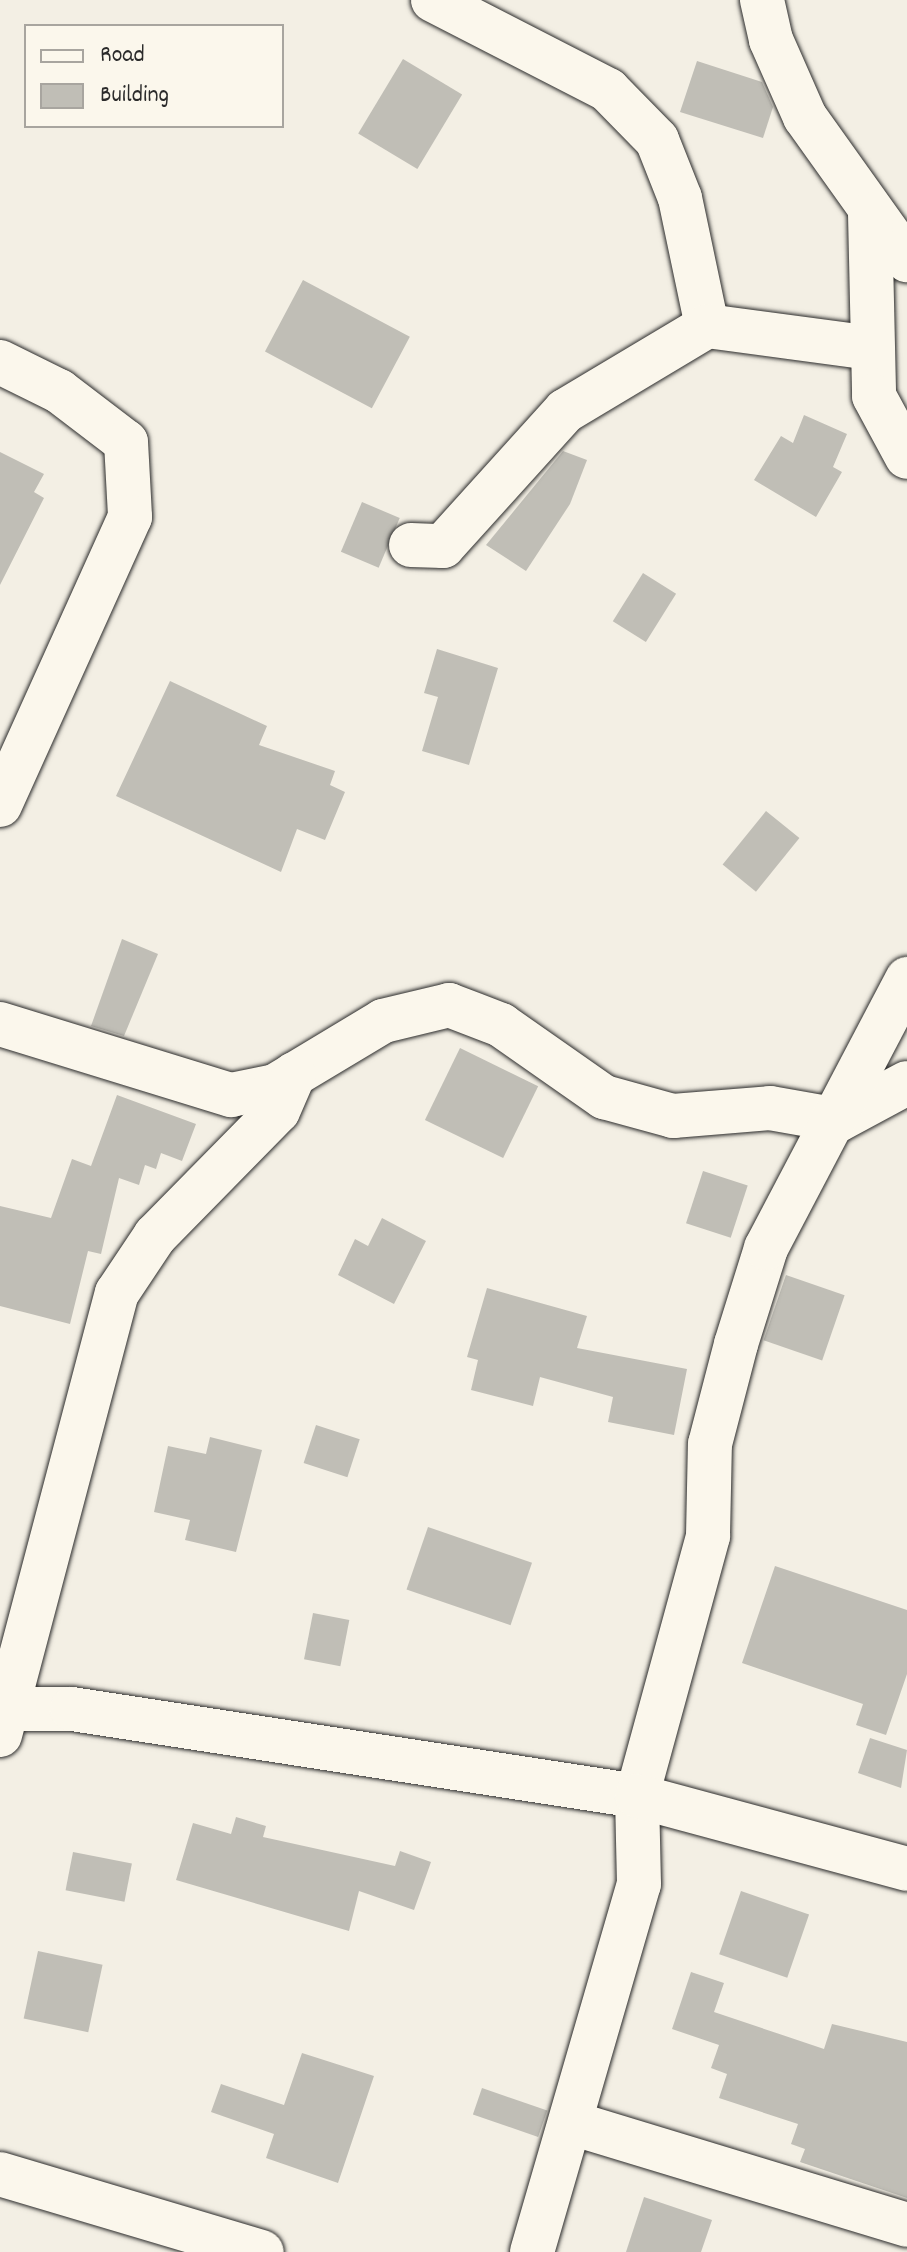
<!DOCTYPE html>
<style>
body{margin:0}
#map{position:relative;width:907px;height:2252px;overflow:hidden;background:#f3efe4;font-family:Dekko,sans-serif}
div>[style]{position:absolute}
.building>*{inset:0;background:#c0beb6;transform-origin:0 0}
.roads{filter:drop-shadow(0 0 2px #2b2b2b) drop-shadow(0 0 2px #2b2b2b)}
.minor>*{height:44px;margin:-22px;padding:0 22px;transform-origin:22px;border-radius:22px;background:#fbf7ec}
.major>*{height:44px;margin:-22px;padding:0 22px;transform-origin:22px;border-radius:22px;background:#fbf7ec}
span{translate:-50% -50%;white-space:nowrap;text-align:center;line-height:1.15;-webkit-text-stroke:8px #fbf7ec;paint-order:stroke}
.legend{position:absolute;left:24px;top:24px;width:260px;height:104px;box-sizing:border-box;background:#fbf7ec;border:2px solid #a8a59f;margin:0;padding:10px 14px;list-style:none;font-size:24px;color:#2b2b2b}
.legend li{display:flex;align-items:center;gap:16px;height:40px}
.legend b{width:40px;border:2px solid #a8a59f}
</style>
<div id="map">
<div class="building">
<i style="left:403px;top:59px;width:69px;height:87px;rotate:31deg"></i>
<i style="clip-path:polygon(697px 61px,762px 82px,773px 107px,763px 138px,680px 112px)"></i>
<i style="left:303px;top:280px;width:121px;height:81px;rotate:28deg"></i>
<i style="clip-path:polygon(804px 415px,847px 434px,833px 467px,842px 472px,816px 517px,754px 480px,781px 436px,793px 443px)"></i>
<i style="clip-path:polygon(563px 451px,587px 460px,570px 504px,526px 571px,486px 545px)"></i>
<i style="clip-path:polygon(0 452px,44px 474px,34px 492px,44px 498px,0 585px)"></i>
<i style="left:362px;top:502px;width:41px;height:54px;rotate:23deg"></i>
<i style="left:643px;top:573px;width:39px;height:57px;rotate:32deg"></i>
<i style="clip-path:polygon(437px 649px,498px 668px,469px 765px,422px 751px,438px 697px,424px 693px)"></i>
<i style="clip-path:polygon(170px 681px,267px 726px,259px 745px,335px 771px,330px 785px,345px 792px,325px 840px,297px 829px,281px 872px,116px 796px)"></i>
<i style="left:766px;top:811px;width:43px;height:69px;rotate:39deg"></i>
<i style="clip-path:polygon(122px 939px,158px 954px,124px 1036px,91px 1026px)"></i>
<i style="left:460px;top:1048px;width:87px;height:80px;rotate:26deg"></i>
<i style="clip-path:polygon(117px 1095px,196px 1124px,182px 1161px,161px 1153px,156px 1169px,145px 1165px,139px 1185px,119px 1178px,101px 1254px,88px 1251px,70px 1324px,0 1306px,0 1206px,51px 1218px,72px 1159px,91px 1166px)"></i>
<i style="left:703px;top:1171px;width:47px;height:55px;rotate:18deg"></i>
<i style="clip-path:polygon(382px 1218px,426px 1241px,394px 1304px,338px 1275px,355px 1239px,368px 1246px)"></i>
<i style="left:786px;top:1275px;width:62px;height:69px;rotate:19deg"></i>
<i style="clip-path:polygon(487px 1288px,587px 1316px,577px 1348px,687px 1369px,674px 1435px,608px 1422px,613px 1397px,540px 1377px,533px 1406px,471px 1390px,478px 1360px,467px 1357px)"></i>
<i style="left:316px;top:1425px;width:46px;height:40px;rotate:18deg"></i>
<i style="clip-path:polygon(210px 1437px,262px 1450px,236px 1552px,185px 1540px,190px 1520px,154px 1512px,168px 1446px,206px 1454px)"></i>
<i style="left:428px;top:1527px;width:110px;height:66px;rotate:19deg"></i>
<i style="clip-path:polygon(775px 1566px,907px 1610px,907px 1674px,886px 1735px,856px 1725px,863px 1704px,742px 1663px)"></i>
<i style="left:313px;top:1613px;width:37px;height:47px;rotate:11deg"></i>
<i style="clip-path:polygon(870px 1738px,907px 1750px,901px 1788px,858px 1773px)"></i>
<i style="clip-path:polygon(236px 1817px,266px 1826px,263px 1837px,395px 1866px,400px 1851px,431px 1862px,414px 1910px,359px 1891px,349px 1931px,176px 1880px,193px 1823px,231px 1834px)"></i>
<i style="left:73px;top:1852px;width:60px;height:39px;rotate:11deg"></i>
<i style="left:741px;top:1891px;width:72px;height:67px;rotate:19deg"></i>
<i style="left:38px;top:1951px;width:66px;height:69px;rotate:12deg"></i>
<i style="clip-path:polygon(691px 1972px,724px 1983px,714px 2012px,824px 2049px,832px 2024px,907px 2042px,907px 2198px,800px 2162px,805px 2149px,791px 2144px,798px 2124px,719px 2098px,727px 2074px,711px 2068px,719px 2045px,672px 2029px)"></i>
<i style="clip-path:polygon(302px 2053px,374px 2076px,338px 2183px,266px 2158px,274px 2134px,211px 2112px,221px 2084px,284px 2105px)"></i>
<i style="left:482px;top:2088px;width:69px;height:28px;rotate:19deg"></i>
<i style="clip-path:polygon(644px 2197px,712px 2220px,701px 2252px,626px 2252px)"></i>
</div>
<div class="roads">
<div class="minor">
<i style="left:433px;top:0;width:197px;rotate:27.2deg"></i>
<i style="left:608px;top:90px;width:70px;rotate:45.6deg"></i>
<i style="left:657px;top:140px;width:62px;rotate:68.4deg"></i>
<i style="left:680px;top:198px;width:131px;rotate:78.1deg"></i>
<i style="left:762px;top:0;width:41px;rotate:77.3deg"></i>
<i style="left:771px;top:40px;width:84px;rotate:66.2deg"></i>
<i style="left:805px;top:117px;width:176px;rotate:54.5deg"></i>
<i style="left:870px;top:214px;width:182px;rotate:88.7deg"></i>
<i style="left:874px;top:396px;width:69px;rotate:61.6deg"></i>
<i style="left:0;top:362px;width:66px;rotate:26.2deg"></i>
<i style="left:59px;top:391px;width:84px;rotate:37.3deg"></i>
<i style="left:126px;top:442px;width:75px;rotate:86.9deg"></i>
<i style="left:130px;top:517px;width:316px;rotate:114.3deg"></i>
<i style="left:411px;top:545px;width:32px;rotate:2deg"></i>
<i style="left:443px;top:546px;width:182px;rotate:-47.9deg"></i>
<i style="left:565px;top:411px;width:165px;rotate:-30.9deg"></i>
<i style="left:707px;top:326px;width:165px;rotate:7.6deg"></i>
<i style="left:0;top:1024px;width:242px;rotate:17.1deg"></i>
<i style="left:231px;top:1095px;width:45px;rotate:-11.6deg"></i>
<i style="left:275px;top:1086px;width:126px;rotate:-31deg"></i>
<i style="left:383px;top:1021px;width:68px;rotate:-13.6deg"></i>
<i style="left:449px;top:1005px;width:56px;rotate:21deg"></i>
<i style="left:501px;top:1025px;width:126px;rotate:35deg"></i>
<i style="left:604px;top:1097px;width:72px;rotate:15.4deg"></i>
<i style="left:673px;top:1116px;width:97px;rotate:-4.7deg"></i>
<i style="left:770px;top:1108px;width:69px;rotate:10deg"></i>
<i style="left:838px;top:1120px;width:78px;rotate:-28.2deg"></i>
<i style="left:0;top:1735px;width:457px;rotate:-75.2deg"></i>
<i style="left:117px;top:1293px;width:69px;rotate:-56.3deg"></i>
<i style="left:155px;top:1236px;width:175px;rotate:-45.5deg"></i>
<i style="left:278px;top:1111px;width:40px;rotate:-66.6deg"></i>
<i style="left:575px;top:2124px;width:347px;rotate:16.9deg"></i>
<i style="left:0;top:2174px;width:273px;rotate:16.6deg"></i>
<i style="left:532px;top:2252px;width:383px;rotate:-73.8deg"></i>
<i style="left:639px;top:1884px;width:88px;rotate:-91.3deg"></i>
<i style="left:637px;top:1796px;width:270px;rotate:-74.7deg"></i>
<i style="left:708px;top:1536px;width:92px;rotate:-88.8deg"></i>
<i style="left:710px;top:1444px;width:103px;rotate:-75.4deg"></i>
<i style="left:736px;top:1344px;width:101px;rotate:-72.6deg"></i>
<i style="left:766px;top:1248px;width:304px;rotate:-62.3deg"></i>
</div>
<div class="major">
<i style="left:0;top:1709px;width:72px"></i>
<i style="left:72px;top:1709px;width:572px;rotate:8.75deg"></i>
<i style="left:637px;top:1796px;width:280px;rotate:15.1deg"></i>
</div>
</div>
<ul class="legend">
<li><b style="height:10px;background:#fbf7ec"></b>Road</li>
<li><b style="height:22px;background:#c0beb6"></b>Building</li>
</ul>
</div>
